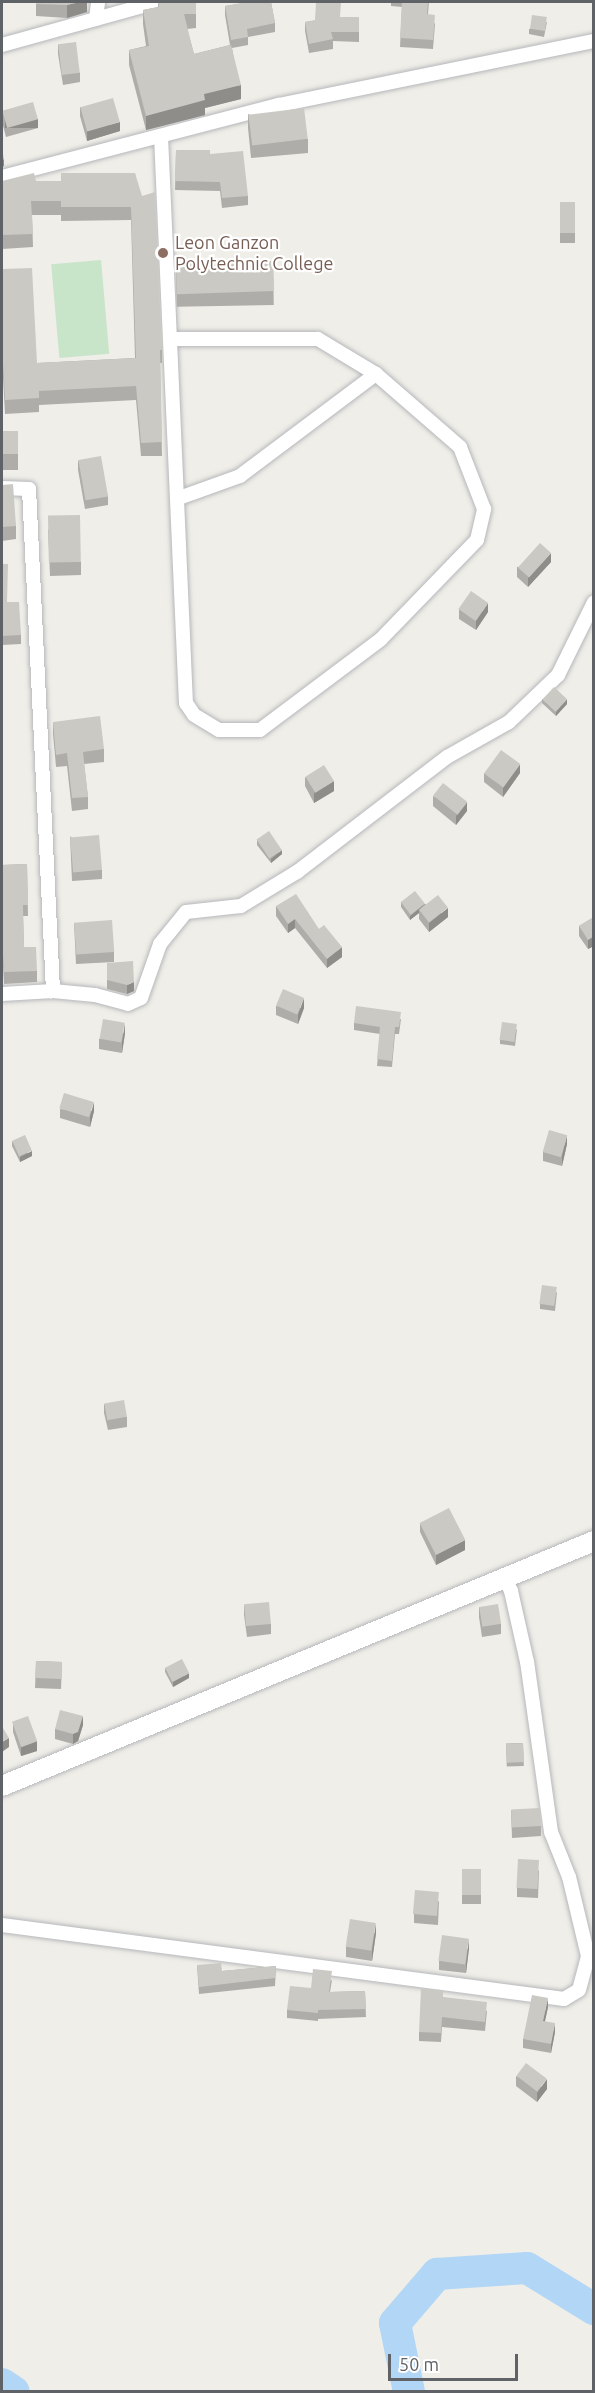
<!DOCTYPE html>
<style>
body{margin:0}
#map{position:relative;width:595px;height:2393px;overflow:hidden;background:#f0eee8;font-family:Ubuntu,sans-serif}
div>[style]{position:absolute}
.green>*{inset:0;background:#c8e4c9;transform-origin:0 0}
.river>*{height:32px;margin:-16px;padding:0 16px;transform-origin:16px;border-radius:16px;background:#b2d6f6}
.roads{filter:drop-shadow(0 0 2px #b5b7bb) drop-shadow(0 0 2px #b5b7bb)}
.street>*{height:14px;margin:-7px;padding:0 7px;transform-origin:7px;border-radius:7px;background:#fff}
.secondary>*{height:20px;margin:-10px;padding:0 10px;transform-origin:10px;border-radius:10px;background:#fff}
.wall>*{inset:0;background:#afada9;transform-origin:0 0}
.shaded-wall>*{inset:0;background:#8e8d89;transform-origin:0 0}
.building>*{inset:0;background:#cbc9c4;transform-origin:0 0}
.dots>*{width:16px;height:16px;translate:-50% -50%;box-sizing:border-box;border:3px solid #fff;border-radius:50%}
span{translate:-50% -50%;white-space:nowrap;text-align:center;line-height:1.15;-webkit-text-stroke:4.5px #fff;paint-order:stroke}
.education-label{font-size:18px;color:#785e54}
.left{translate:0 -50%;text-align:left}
.frame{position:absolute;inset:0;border:3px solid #5f6266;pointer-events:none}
.scale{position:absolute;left:388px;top:2354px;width:130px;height:27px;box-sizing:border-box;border:3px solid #5f6266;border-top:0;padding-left:8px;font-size:18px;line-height:21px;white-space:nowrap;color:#5f6266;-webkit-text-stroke:4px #fff;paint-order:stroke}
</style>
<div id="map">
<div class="green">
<i style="left:101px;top:260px;width:94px;height:50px;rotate:85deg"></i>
</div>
<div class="river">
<i style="left:2px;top:2384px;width:14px;rotate:34deg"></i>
<i style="left:409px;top:2392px;width:70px;rotate:-101.5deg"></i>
<i style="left:395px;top:2323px;width:65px;rotate:-49.4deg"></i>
<i style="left:437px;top:2274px;width:90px;rotate:-3.8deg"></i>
<i style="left:527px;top:2268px;width:79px;rotate:31.5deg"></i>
</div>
<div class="roads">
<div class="street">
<i style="left:96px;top:19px;width:17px;rotate:-83deg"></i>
<i style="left:2px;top:45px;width:161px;rotate:-15.5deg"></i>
<i style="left:161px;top:136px;width:568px;rotate:87.48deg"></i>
<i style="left:186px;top:703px;width:14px;rotate:56deg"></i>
<i style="left:194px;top:715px;width:29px;rotate:31deg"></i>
<i style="left:219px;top:730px;width:41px"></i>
<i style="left:260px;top:730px;width:151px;rotate:-36.9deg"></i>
<i style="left:381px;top:639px;width:138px;rotate:-45.9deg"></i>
<i style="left:477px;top:540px;width:32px;rotate:-77deg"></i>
<i style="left:484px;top:509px;width:66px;rotate:-111.2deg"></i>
<i style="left:460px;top:447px;width:111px;rotate:-139deg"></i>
<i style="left:376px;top:374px;width:68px;rotate:-148.9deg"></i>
<i style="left:318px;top:339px;width:147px;rotate:180deg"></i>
<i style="left:2px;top:177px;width:286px;rotate:-14.6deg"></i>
<i style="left:279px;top:105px;width:321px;rotate:-11.5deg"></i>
<i style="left:2px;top:488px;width:27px;rotate:2deg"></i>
<i style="left:29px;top:489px;width:503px;rotate:87.26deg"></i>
<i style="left:179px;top:498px;width:65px;rotate:-19.8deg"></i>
<i style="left:240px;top:476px;width:170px;rotate:-36.9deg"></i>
<i style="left:2px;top:994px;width:51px;rotate:-3.4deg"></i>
<i style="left:53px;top:991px;width:42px;rotate:5.4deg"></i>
<i style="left:95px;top:995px;width:34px;rotate:15deg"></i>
<i style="left:128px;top:1004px;width:14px;rotate:-25deg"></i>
<i style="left:141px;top:998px;width:57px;rotate:-70.6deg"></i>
<i style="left:160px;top:944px;width:41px;rotate:-50.9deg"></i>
<i style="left:186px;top:912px;width:55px;rotate:-6.2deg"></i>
<i style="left:241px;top:906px;width:66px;rotate:-31.3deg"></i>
<i style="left:297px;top:872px;width:189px;rotate:-37.5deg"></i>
<i style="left:447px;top:757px;width:71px;rotate:-29.4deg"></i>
<i style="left:509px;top:722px;width:68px;rotate:-43.8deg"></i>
<i style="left:558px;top:675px;width:81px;rotate:-63.7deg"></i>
<i style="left:2px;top:1925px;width:567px;rotate:7.5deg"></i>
<i style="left:564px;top:1999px;width:17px;rotate:-31deg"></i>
<i style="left:579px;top:1990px;width:35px;rotate:-75deg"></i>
<i style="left:588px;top:1956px;width:81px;rotate:-103.5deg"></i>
<i style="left:569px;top:1877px;width:48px;rotate:-111.8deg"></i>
<i style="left:551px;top:1832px;width:172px;rotate:-98deg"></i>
<i style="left:527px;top:1662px;width:73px;rotate:-102.7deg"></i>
<i style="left:511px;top:1591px;width:14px;rotate:-115deg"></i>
</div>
<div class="secondary">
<i style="left:2px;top:1786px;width:641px;rotate:-22.48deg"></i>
</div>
</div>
<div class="wall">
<i style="clip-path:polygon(36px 2px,87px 2px,87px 12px,67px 18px,36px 16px)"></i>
<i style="clip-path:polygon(158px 2px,196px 14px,196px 28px,187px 29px,194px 54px,230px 45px,225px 15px,225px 6px,245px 3px,244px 2px,271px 2px,275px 23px,275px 32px,248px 37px,248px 45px,232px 48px,241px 99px,205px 108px,205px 115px,146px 130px,129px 65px,129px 50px,146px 46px,143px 24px,143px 10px,158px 7px)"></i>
<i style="clip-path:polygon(391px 2px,429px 2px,428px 14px,435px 24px,433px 49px,400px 47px,402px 7px,391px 6px)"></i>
<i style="clip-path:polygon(340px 17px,359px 17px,359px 42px,333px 41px,333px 49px,309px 53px,305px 31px,305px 22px)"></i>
<i style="clip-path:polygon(547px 22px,544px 37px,529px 34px,529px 29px)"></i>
<i style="clip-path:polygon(58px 44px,80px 73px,80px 82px,63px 85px,58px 54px)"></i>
<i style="clip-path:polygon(80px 107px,120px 131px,87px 141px,80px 116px)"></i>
<i style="clip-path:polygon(2px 111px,38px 128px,6px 137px,2px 122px)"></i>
<i style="clip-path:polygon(248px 114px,308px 139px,308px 153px,251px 158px,248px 128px)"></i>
<i style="clip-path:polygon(176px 150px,210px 154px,248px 196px,248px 205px,222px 208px,220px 191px,175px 190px)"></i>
<i style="clip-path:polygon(135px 173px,162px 350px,162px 363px,160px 363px,162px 456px,141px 456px,136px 400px,39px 405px,39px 412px,5px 414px,2px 358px,2px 269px,37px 363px,135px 358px,131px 220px,61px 221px,61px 215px,32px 215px,33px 247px,2px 249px,2px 181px,61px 181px)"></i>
<i style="left:560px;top:202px;width:15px;height:41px"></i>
<i style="left:273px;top:261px;width:44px;height:97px;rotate:89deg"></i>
<i style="left:2px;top:431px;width:16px;height:39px"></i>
<i style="clip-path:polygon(78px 460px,108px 496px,108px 505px,85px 509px,78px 470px)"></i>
<i style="clip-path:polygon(2px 485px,16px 526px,16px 539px,2px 541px)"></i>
<i style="clip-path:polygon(48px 529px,81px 562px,81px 575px,50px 576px)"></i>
<i style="clip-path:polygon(551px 562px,528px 587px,517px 577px,517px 567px)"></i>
<i style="clip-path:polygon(2px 564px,7px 602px,21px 635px,21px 644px,2px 645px)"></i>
<i style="clip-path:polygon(459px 609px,488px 612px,476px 630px,459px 619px)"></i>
<i style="clip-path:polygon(542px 699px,567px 704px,556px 716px,542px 703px)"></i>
<i style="clip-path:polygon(53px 722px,104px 749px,104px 762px,84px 764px,88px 797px,88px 809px,72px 811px,67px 766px,56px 767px,53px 734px)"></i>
<i style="clip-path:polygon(484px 773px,520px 773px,503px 797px,484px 782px)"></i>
<i style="clip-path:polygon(305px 777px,334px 791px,314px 803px,305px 786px)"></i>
<i style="clip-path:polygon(433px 796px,467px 811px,456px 825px,433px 806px)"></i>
<i style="clip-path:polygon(70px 836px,102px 870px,102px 879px,72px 881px)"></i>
<i style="clip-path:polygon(257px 840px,282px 854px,271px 863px,257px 845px)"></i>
<i style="clip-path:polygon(27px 864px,28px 916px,23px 916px,24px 947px,37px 971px,37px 982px,4px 984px,3px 965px,2px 965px,2px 865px)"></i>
<i style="clip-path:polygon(401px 902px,425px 904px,448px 917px,429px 932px,419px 919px,419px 913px,410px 920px,401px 907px)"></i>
<i style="clip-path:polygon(276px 906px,319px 929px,342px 957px,327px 968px,295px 928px,288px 933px,276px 916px)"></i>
<i style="clip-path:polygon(594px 917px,594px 946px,588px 949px,579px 936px,579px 926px)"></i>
<i style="clip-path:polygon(74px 923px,114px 952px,114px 962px,76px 964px)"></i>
<i style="clip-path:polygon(107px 963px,134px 991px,127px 994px,107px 989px)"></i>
<i style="clip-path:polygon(276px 1006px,304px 1008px,298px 1024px,276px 1015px)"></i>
<i style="clip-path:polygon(401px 1019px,399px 1034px,395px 1034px,392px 1067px,377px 1066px,380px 1034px,354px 1030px,354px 1023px)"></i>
<i style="clip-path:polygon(517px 1029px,515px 1046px,500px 1044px,500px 1040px)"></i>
<i style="clip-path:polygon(125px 1033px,122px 1053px,99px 1049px,99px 1039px)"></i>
<i style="clip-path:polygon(60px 1109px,94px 1111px,90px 1127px,60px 1118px)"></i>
<i style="clip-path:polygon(12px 1141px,32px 1156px,20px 1162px,12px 1146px)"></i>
<i style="clip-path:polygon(567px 1144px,562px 1166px,543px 1161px,543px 1152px)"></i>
<i style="clip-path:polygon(557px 1292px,555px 1311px,540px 1309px,540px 1304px)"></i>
<i style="clip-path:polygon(104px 1404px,127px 1417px,127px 1427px,108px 1430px,104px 1413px)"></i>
<i style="clip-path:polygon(420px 1523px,465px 1550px,436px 1565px,420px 1532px)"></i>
<i style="clip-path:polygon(244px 1605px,271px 1624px,271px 1634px,247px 1637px,244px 1615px)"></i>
<i style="clip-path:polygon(479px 1607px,501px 1624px,501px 1634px,482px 1637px,479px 1617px)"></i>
<i style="left:36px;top:1661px;width:26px;height:27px;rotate:2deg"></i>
<i style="clip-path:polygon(165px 1668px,189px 1678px,173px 1687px,165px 1672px)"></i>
<i style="clip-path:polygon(13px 1723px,37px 1751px,21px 1756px,13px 1732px)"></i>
<i style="clip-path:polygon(83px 1725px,78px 1741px,73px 1744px,55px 1739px,55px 1729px)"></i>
<i style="left:523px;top:1743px;width:23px;height:17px;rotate:88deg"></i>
<i style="clip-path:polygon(511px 1810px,541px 1826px,541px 1836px,512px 1838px)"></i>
<i style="left:462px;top:1869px;width:19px;height:35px"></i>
<i style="clip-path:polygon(539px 1870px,538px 1898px,517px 1897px,517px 1888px)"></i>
<i style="clip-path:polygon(439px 1901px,438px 1925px,414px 1923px,414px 1914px)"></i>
<i style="clip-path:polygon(376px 1933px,372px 1961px,346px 1957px,346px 1947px)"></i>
<i style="clip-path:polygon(469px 1948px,466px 1973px,439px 1970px,439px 1961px)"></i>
<i style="clip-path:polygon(197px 1965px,222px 1971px,276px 1966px,275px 1986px,199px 1994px)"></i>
<i style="clip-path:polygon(332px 1980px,330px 1992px,365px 1991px,366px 2017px,318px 2019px,318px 2021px,287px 2018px,287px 2010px,311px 1988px)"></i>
<i style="clip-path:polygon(443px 1997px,487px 2011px,485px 2031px,442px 2027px,441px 2042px,419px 2041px,419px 2032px)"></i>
<i style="clip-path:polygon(548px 2007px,545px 2021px,555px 2032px,551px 2053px,523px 2048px,523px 2039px)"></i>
<i style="clip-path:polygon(516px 2076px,547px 2089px,537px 2102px,516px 2086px)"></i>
</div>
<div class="shaded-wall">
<i style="clip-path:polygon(80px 2px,87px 2px,87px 12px,67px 18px,67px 5px)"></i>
<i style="clip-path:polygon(241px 85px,241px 99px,205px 108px,205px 115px,146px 130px,146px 116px,204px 94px)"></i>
<i style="left:38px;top:119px;width:9px;height:33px;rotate:90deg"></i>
<i style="clip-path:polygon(120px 122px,120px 131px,87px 141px,87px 131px)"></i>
<i style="clip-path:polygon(4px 159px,4px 166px,2px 167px,2px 160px)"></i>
<i style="clip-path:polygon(551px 553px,551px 562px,528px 587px,528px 578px)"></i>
<i style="clip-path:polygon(488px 603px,488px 612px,476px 630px,476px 621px)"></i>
<i style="clip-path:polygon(567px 699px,567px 704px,556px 716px,556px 712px)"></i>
<i style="clip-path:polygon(520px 764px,520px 773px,503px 797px,503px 787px)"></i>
<i style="clip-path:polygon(334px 781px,334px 791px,314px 803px,314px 793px)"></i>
<i style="clip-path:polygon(467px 802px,467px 811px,456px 825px,456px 816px)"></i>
<i style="clip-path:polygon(282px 850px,282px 854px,271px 863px,271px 859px)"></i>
<i style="clip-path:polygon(425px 904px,419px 910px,419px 913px,410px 920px,410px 916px)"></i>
<i style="clip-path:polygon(448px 908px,448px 917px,429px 932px,429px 923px)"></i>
<i style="clip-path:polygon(295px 919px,295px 928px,288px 933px,288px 924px)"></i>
<i style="clip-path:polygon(594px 936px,594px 946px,588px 949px,588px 940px)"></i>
<i style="clip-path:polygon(342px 947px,342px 957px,327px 968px,327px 959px)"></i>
<i style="clip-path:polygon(134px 982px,134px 991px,127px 994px,127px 985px)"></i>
<i style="clip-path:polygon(304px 998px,304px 1008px,298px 1024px,298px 1015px)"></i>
<i style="clip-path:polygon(125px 1023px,125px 1033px,122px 1053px,122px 1043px)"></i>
<i style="clip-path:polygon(94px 1102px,94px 1111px,90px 1127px,90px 1117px)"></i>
<i style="clip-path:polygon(567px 1135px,567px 1144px,562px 1166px,562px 1156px)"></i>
<i style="clip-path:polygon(32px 1151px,32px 1156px,20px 1162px,20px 1157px)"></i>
<i style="clip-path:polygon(465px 1540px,465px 1550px,436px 1565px,436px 1555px)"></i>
<i style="clip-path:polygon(189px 1673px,189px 1678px,173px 1687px,173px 1682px)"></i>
<i style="clip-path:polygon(83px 1716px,83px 1725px,78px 1741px,73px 1744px,73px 1734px)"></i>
<i style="clip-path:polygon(9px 1738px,9px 1747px,2px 1752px,2px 1742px)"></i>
<i style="clip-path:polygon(37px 1741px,37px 1751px,21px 1756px,21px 1746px)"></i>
<i style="clip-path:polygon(376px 1923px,376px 1933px,372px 1961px,372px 1951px)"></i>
<i style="clip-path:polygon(469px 1939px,469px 1948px,466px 1973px,466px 1964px)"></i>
<i style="clip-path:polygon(548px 1998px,548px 2007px,543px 2030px,543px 2021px)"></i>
<i style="clip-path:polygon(555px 2023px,555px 2032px,551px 2053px,551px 2044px)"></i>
<i style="clip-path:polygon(547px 2079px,547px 2089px,537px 2102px,537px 2093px)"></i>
</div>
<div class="building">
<i style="clip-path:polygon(36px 2px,80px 2px,67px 5px,36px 4px)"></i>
<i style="clip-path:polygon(158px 2px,196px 2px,196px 14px,184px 14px,194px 54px,231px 45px,241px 85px,204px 94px,205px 100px,146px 116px,129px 50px,149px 46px,143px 10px,159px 7px)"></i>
<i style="clip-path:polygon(246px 2px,271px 2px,275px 23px,247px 29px,248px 37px,231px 40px,225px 6px)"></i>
<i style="clip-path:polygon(316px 2px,341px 2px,340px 17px,359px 17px,359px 32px,331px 32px,333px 39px,309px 44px,305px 22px,315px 20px)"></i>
<i style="clip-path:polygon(402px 2px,428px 2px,427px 14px,435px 15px,433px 40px,400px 38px)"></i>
<i style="left:532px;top:15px;width:15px;height:14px;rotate:8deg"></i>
<i style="left:76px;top:42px;width:31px;height:18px;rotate:83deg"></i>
<i style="left:113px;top:98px;width:25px;height:34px;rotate:74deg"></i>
<i style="left:33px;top:102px;width:18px;height:32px;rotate:74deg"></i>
<i style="left:304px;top:108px;width:31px;height:56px;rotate:83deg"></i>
<i style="clip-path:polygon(2px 148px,4px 159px,2px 160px)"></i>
<i style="clip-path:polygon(176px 150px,210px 150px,210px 154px,243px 151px,248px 196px,222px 198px,220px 182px,175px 181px)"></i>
<i style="clip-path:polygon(34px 173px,36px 181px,61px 181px,61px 173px,135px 173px,142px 196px,155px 192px,162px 350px,160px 350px,162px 442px,141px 443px,136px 386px,39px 391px,39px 398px,5px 400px,2px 344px,2px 269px,32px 268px,37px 363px,136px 358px,131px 207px,61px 207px,61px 201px,31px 201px,33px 234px,2px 235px,2px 181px)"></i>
<i style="left:560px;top:202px;width:15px;height:31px"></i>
<i style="left:273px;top:261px;width:30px;height:97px;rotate:88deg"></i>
<i style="left:2px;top:431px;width:16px;height:23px"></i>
<i style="left:101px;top:456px;width:41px;height:23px;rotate:80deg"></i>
<i style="clip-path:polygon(13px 484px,16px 526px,2px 527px,2px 485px)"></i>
<i style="left:80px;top:515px;width:47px;height:32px;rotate:89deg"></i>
<i style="left:540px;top:543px;width:15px;height:33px;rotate:42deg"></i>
<i style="clip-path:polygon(2px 564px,8px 564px,7px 602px,19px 602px,21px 635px,2px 636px)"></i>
<i style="left:471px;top:591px;width:21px;height:22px;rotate:35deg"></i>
<i style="left:554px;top:687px;width:18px;height:17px;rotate:43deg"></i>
<i style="clip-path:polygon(100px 716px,104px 749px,83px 752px,88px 797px,72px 798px,67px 753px,56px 755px,53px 722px)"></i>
<i style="left:501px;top:750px;width:24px;height:29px;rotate:36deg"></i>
<i style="left:324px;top:765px;width:19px;height:22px;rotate:58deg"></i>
<i style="left:443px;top:783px;width:31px;height:16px;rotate:38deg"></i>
<i style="left:269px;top:831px;width:23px;height:15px;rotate:56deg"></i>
<i style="left:99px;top:835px;width:35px;height:29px;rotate:85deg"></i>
<i style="clip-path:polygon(27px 864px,28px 905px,23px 905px,24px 947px,36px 947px,37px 971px,4px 972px,3px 954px,2px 954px,2px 865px)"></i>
<i style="left:415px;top:891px;width:16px;height:18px;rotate:52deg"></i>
<i style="clip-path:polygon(296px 894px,319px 929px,324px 925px,342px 947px,327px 959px,295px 919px,288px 924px,276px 906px)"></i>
<i style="left:438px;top:895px;width:16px;height:24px;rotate:52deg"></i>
<i style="clip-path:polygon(594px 917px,594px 936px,588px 940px,579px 926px)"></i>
<i style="left:112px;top:920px;width:32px;height:38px;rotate:86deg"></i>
<i style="clip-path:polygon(133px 961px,134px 982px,127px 985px,107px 980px,107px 963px)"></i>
<i style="left:283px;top:989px;width:23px;height:18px;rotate:23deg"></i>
<i style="clip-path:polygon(356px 1006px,401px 1012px,399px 1027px,395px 1027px,392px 1061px,377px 1059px,380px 1027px,354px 1023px)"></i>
<i style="left:103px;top:1019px;width:22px;height:20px;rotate:10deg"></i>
<i style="left:502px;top:1022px;width:15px;height:18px;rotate:8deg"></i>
<i style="left:64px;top:1093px;width:31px;height:16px;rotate:17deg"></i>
<i style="left:549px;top:1130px;width:19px;height:23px;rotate:16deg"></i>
<i style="left:25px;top:1135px;width:17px;height:14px;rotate:66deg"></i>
<i style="left:542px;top:1285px;width:15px;height:19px;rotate:8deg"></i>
<i style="left:124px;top:1400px;width:17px;height:20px;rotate:80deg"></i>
<i style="left:449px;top:1508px;width:36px;height:33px;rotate:63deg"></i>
<i style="left:269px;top:1602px;width:22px;height:25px;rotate:85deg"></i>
<i style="left:498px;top:1604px;width:20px;height:19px;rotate:81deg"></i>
<i style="left:182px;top:1659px;width:16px;height:19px;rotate:63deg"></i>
<i style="left:36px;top:1661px;width:26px;height:17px;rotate:2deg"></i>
<i style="clip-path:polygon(60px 1710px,83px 1716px,78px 1732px,73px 1734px,55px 1729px)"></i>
<i style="left:28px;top:1716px;width:27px;height:17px;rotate:70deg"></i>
<i style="clip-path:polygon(3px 1728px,9px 1738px,2px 1742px,2px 1729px)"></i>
<i style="left:523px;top:1743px;width:19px;height:17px;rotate:87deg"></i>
<i style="left:540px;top:1808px;width:18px;height:29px;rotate:87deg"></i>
<i style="left:518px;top:1859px;width:21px;height:29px;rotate:3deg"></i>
<i style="left:462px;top:1869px;width:19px;height:26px"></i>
<i style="left:415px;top:1890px;width:24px;height:24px;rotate:5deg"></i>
<i style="left:350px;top:1919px;width:26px;height:28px;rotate:9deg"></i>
<i style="left:442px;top:1935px;width:27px;height:26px;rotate:8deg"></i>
<i style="clip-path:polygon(221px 1963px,222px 1971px,276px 1966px,275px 1978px,199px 1987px,197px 1965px)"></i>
<i style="clip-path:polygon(313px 1969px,332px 1971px,329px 1992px,365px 1991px,366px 2009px,318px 2010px,318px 2013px,287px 2010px,290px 1986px,311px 1988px)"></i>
<i style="clip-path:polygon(421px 1989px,443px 1990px,443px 1997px,487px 2002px,485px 2022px,442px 2017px,441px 2033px,419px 2032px)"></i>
<i style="clip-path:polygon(532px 1995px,548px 1998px,543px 2021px,555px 2023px,551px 2044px,523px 2039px)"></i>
<i style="left:526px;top:2063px;width:26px;height:16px;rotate:37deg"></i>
</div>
<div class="dots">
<i style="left:163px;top:253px;background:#8d6e63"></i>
</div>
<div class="education-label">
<span class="left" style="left:175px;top:253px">Leon Ganzon<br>Polytechnic College</span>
</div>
<div class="frame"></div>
<div class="scale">50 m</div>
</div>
